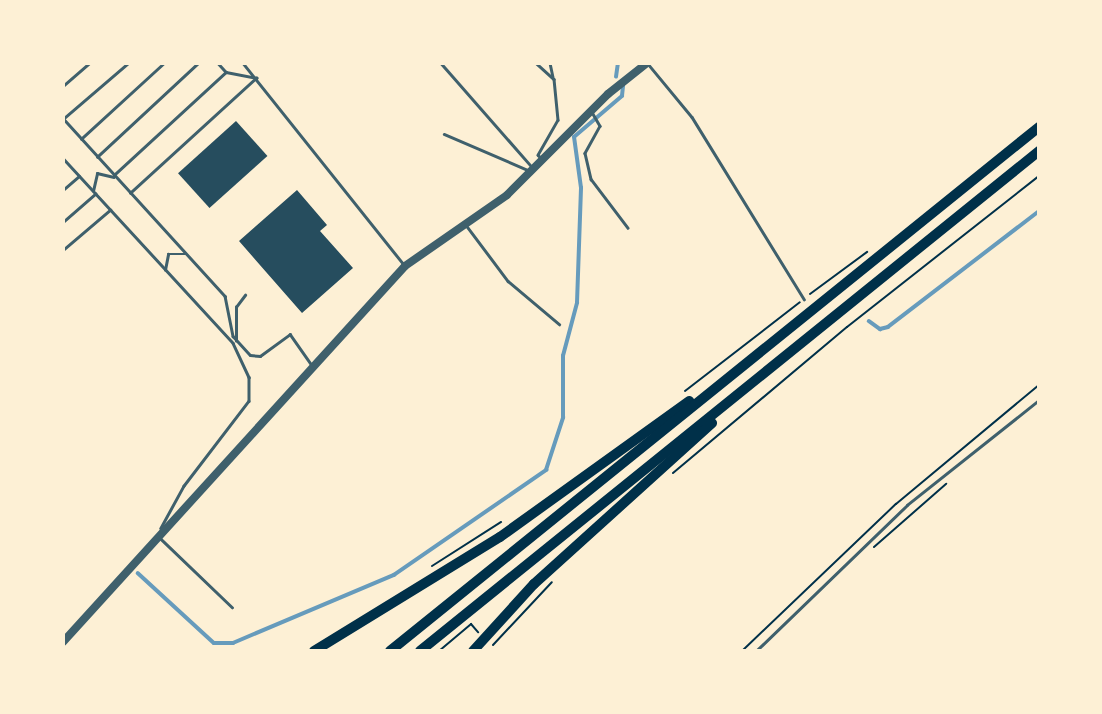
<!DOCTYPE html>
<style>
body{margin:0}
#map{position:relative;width:1102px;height:714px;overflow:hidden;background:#fdf0d5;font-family:Cabin,sans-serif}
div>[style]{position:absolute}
.stream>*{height:3.5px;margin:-1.75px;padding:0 1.75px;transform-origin:1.75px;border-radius:1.75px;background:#669bbc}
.building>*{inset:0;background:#264d5e;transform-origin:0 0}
.path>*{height:2px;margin:-1px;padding:0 1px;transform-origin:1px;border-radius:1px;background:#003049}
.service>*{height:2.5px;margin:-1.25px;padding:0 1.25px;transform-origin:1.25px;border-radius:1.25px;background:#3f606c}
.tertiary>*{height:8px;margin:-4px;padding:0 4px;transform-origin:4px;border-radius:4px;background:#3f606c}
.trunk>*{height:10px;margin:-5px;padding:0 5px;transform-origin:5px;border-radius:5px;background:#003049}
span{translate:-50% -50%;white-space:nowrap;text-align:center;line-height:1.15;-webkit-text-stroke:5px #fdf0d5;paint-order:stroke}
.frame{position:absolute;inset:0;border:65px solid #fdf0d5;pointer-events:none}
</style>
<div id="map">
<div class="stream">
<i style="left:616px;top:77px;width:14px;rotate:-82deg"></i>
<i style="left:869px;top:321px;width:14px;rotate:36deg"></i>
<i style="left:880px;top:329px;width:8px;rotate:-14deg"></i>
<i style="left:888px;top:327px;width:190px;rotate:-37.5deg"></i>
<i style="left:138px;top:573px;width:103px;rotate:42.6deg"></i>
<i style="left:214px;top:643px;width:19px"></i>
<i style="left:233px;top:643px;width:175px;rotate:-22.9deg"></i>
<i style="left:394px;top:575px;width:185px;rotate:-34.6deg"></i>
<i style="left:546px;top:470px;width:55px;rotate:-71.9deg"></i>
<i style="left:563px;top:418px;width:62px;rotate:-90deg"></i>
<i style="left:563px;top:356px;width:55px;rotate:-75.2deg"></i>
<i style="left:577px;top:303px;width:115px;rotate:-88deg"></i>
<i style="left:581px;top:188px;width:51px;rotate:-97.8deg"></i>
<i style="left:574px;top:137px;width:63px;rotate:-40.5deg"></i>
<i style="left:622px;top:96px;width:10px;rotate:-84deg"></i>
</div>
<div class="building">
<i style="left:236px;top:121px;width:47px;height:78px;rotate:48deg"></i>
<i style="clip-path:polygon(297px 190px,327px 225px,320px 231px,353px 268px,302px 313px,239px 241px)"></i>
</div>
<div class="path">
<i style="left:810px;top:294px;width:71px;rotate:-36.4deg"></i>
<i style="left:685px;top:391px;width:145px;rotate:-37.7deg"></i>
<i style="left:673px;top:473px;width:227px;rotate:-40deg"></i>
<i style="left:847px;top:327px;width:244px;rotate:-38.2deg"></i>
<i style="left:874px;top:547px;width:96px;rotate:-41.2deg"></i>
<i style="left:432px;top:566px;width:82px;rotate:-32.5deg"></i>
<i style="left:493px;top:645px;width:86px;rotate:-46.9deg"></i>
<i style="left:439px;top:651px;width:42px;rotate:-40.2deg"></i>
<i style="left:471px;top:624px;width:11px;rotate:49deg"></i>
<i style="left:742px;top:651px;width:213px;rotate:-43.7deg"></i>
<i style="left:896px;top:504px;width:186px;rotate:-39.8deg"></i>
</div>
<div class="service">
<i style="left:218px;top:63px;width:12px;rotate:48deg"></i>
<i style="left:226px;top:72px;width:31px;rotate:11deg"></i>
<i style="left:243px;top:63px;width:258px;rotate:51.4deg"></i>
<i style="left:441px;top:63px;width:140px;rotate:48.8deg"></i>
<i style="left:536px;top:63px;width:24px;rotate:42deg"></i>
<i style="left:554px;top:79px;width:41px;rotate:84.4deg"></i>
<i style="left:558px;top:120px;width:40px;rotate:119.7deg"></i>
<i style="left:538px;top:155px;width:6px;rotate:45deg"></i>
<i style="left:550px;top:63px;width:14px;rotate:78deg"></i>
<i style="left:649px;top:65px;width:67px;rotate:50.4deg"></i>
<i style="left:692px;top:117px;width:214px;rotate:58.4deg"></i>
<i style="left:63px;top:86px;width:35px;rotate:-41deg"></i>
<i style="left:592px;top:112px;width:16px;rotate:60deg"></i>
<i style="left:600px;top:126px;width:31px;rotate:119deg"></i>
<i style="left:585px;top:153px;width:27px;rotate:77deg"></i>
<i style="left:591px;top:179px;width:61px;rotate:52.9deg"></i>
<i style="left:63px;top:118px;width:241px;rotate:47.7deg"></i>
<i style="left:225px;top:296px;width:41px;rotate:78.7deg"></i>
<i style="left:233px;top:336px;width:25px;rotate:48deg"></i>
<i style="left:250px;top:355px;width:10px;rotate:6deg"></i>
<i style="left:260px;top:356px;width:37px;rotate:-36deg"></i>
<i style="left:290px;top:334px;width:38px;rotate:55deg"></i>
<i style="left:63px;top:119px;width:86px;rotate:-40.7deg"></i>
<i style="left:444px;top:134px;width:91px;rotate:23.2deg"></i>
<i style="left:81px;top:139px;width:113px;rotate:-42.5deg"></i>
<i style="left:97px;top:157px;width:138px;rotate:-42.9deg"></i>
<i style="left:63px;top:158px;width:251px;rotate:47.4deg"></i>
<i style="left:233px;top:343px;width:38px;rotate:65deg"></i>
<i style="left:249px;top:377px;width:24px;rotate:90deg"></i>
<i style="left:249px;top:401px;width:107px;rotate:127.4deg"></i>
<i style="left:184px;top:486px;width:48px;rotate:118.7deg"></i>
<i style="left:114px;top:175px;width:152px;rotate:-42.6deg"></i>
<i style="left:63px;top:190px;width:21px;rotate:-41deg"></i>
<i style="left:93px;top:191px;width:18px;rotate:-77deg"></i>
<i style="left:97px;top:173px;width:17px;rotate:13deg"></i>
<i style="left:130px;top:193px;width:171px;rotate:-42.4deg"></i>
<i style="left:63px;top:222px;width:43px;rotate:-41.2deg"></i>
<i style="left:466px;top:225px;width:70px;rotate:53.1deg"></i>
<i style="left:508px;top:281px;width:67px;rotate:40.1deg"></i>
<i style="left:63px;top:250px;width:62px;rotate:-40.4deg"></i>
<i style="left:165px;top:270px;width:16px;rotate:-79deg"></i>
<i style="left:168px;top:254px;width:17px"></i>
<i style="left:236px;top:341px;width:34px;rotate:-90deg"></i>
<i style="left:236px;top:307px;width:15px;rotate:-53deg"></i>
<i style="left:160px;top:538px;width:100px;rotate:43.8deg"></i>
<i style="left:756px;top:651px;width:210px;rotate:-44deg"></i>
<i style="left:907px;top:505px;width:169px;rotate:-38.5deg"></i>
</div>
<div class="tertiary">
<i style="left:63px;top:642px;width:508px;rotate:-47.71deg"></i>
<i style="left:405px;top:266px;width:124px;rotate:-34.8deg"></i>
<i style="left:507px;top:195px;width:143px;rotate:-45deg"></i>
<i style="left:608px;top:94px;width:50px;rotate:-38.5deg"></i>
</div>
<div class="trunk">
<i style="left:314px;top:651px;width:218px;rotate:-31.5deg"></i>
<i style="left:500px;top:537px;width:233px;rotate:-35.7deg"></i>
<i style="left:390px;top:651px;width:834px;rotate:-38.92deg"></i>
<i style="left:420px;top:651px;width:796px;rotate:-38.93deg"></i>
<i style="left:473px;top:651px;width:91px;rotate:-47.7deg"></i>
<i style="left:534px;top:584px;width:240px;rotate:-42.1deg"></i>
</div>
<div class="frame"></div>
</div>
